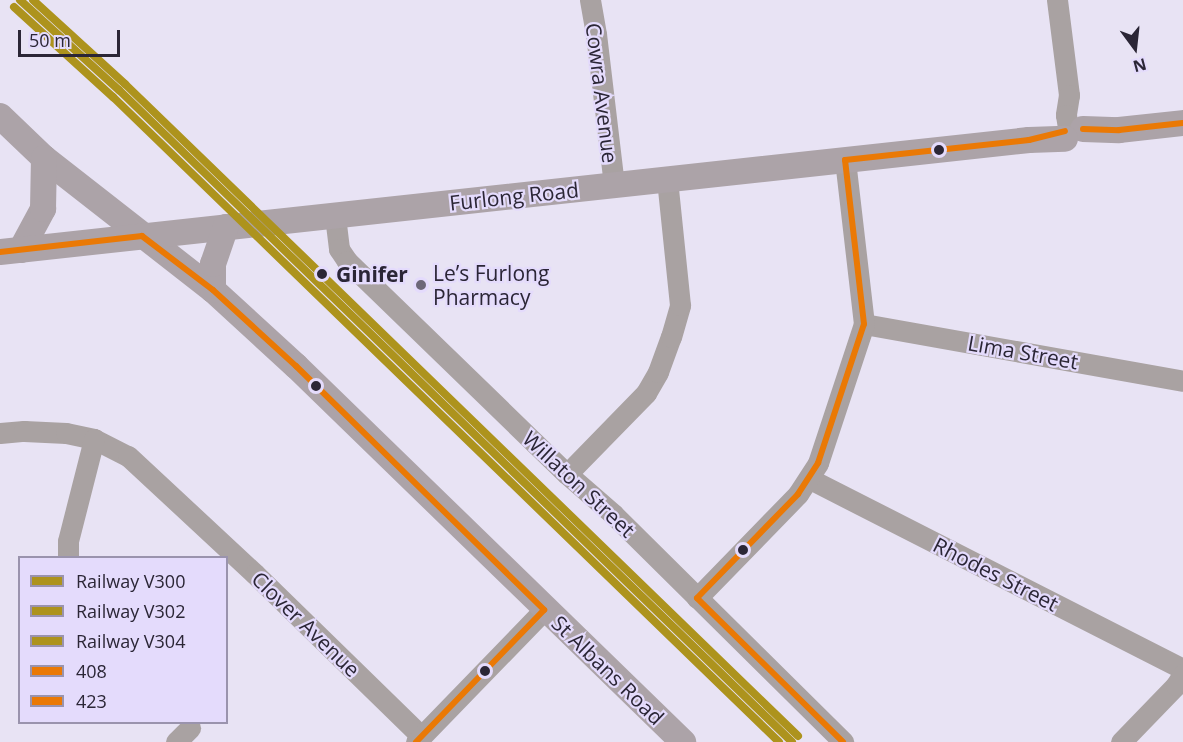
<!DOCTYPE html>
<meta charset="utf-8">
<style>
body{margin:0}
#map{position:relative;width:1183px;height:742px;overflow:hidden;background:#e8e3f4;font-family:"Open Sans",sans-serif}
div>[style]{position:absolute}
.minor>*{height:21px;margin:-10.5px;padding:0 10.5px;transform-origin:10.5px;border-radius:10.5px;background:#a9a2a2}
.major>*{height:26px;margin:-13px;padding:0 13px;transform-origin:13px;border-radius:13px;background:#aca3a8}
.bus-1>*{height:6px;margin:-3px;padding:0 3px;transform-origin:3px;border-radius:3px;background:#ea7905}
.bus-2>*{height:6px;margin:-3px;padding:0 3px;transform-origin:3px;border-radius:3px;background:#ea7905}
.rail-1>*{height:8px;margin:-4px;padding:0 4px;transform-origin:4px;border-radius:4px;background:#ad931d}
.rail-2>*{height:8px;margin:-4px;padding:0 4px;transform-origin:4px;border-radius:4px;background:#ad931d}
.rail-3>*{height:8px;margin:-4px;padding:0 4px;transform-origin:4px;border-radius:4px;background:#ad931d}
.dots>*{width:16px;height:16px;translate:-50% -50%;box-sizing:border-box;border:3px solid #e4dbfc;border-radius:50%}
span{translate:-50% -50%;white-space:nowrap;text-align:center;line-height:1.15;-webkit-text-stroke:4.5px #e4dbfc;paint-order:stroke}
.street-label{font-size:21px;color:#2b2636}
.poi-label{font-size:21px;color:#2b2636}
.left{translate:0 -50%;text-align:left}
.stop-label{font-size:21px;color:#2b2636;font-weight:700}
.legend{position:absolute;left:18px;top:556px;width:210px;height:168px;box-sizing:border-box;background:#e4dbfc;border:2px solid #9a93ad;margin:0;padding:8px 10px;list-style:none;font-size:18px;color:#2b2636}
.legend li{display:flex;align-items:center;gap:12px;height:30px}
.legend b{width:30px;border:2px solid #9a93ad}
.north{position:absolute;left:1105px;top:18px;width:60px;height:60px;-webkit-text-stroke:4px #e4dbfc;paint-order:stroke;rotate:165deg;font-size:16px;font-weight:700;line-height:24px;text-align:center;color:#2b2636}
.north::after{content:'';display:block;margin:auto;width:21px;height:27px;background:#2b2636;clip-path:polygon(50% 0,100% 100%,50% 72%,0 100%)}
.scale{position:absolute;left:18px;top:30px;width:102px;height:27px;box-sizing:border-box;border:3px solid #2b2636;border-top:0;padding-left:8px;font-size:18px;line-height:21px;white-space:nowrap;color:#2b2636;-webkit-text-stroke:4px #e4dbfc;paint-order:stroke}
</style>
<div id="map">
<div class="minor">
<i style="left:590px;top:0;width:35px;rotate:80deg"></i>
<i style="left:596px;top:34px;width:152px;rotate:83.2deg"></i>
<i style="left:1057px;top:0;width:96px;rotate:82.8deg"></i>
<i style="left:1069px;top:95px;width:20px;rotate:99deg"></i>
<i style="left:1066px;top:115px;width:12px;rotate:81deg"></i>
<i style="left:335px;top:216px;width:33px;rotate:83deg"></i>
<i style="left:339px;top:249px;width:14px;rotate:56deg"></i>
<i style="left:347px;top:261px;width:306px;rotate:44.1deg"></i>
<i style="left:567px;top:474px;width:61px;rotate:41deg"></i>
<i style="left:613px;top:514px;width:324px;rotate:44.7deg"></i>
<i style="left:864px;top:324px;width:324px;rotate:10.1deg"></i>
<i style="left:0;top:433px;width:24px;rotate:-5deg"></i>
<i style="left:24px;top:431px;width:42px;rotate:2.7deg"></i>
<i style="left:66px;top:433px;width:29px;rotate:12deg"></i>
<i style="left:94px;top:439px;width:38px;rotate:27deg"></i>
<i style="left:128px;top:456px;width:173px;rotate:42.9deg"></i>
<i style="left:255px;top:574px;width:232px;rotate:44.3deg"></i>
<i style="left:567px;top:474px;width:113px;rotate:-45.7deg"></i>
<i style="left:646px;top:393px;width:24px;rotate:-60deg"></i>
<i style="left:658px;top:372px;width:37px;rotate:-70deg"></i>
<i style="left:671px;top:337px;width:33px;rotate:-74deg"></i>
<i style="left:680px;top:305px;width:126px;rotate:-95.9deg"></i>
<i style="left:810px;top:479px;width:419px;rotate:27deg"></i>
<i style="left:68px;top:558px;width:17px;rotate:-90deg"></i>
<i style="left:68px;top:541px;width:105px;rotate:-75.7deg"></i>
<i style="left:697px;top:598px;width:145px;rotate:-45.8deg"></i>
<i style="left:798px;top:494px;width:37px;rotate:-57deg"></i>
<i style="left:818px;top:463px;width:146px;rotate:-71.7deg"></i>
<i style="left:864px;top:324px;width:165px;rotate:-96.6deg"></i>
<i style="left:176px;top:742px;width:20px;rotate:-45deg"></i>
<i style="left:416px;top:742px;width:184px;rotate:-45.9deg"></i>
<i style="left:1121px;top:742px;width:79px;rotate:-46deg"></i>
<i style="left:1176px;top:685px;width:13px;rotate:-58deg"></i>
</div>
<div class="major">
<i style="left:0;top:116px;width:61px;rotate:43.7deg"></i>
<i style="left:44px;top:158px;width:214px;rotate:38deg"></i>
<i style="left:213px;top:290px;width:113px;rotate:42.5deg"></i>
<i style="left:296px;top:366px;width:540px;rotate:44.17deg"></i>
<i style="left:1083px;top:129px;width:36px;rotate:2deg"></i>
<i style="left:1119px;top:130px;width:64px;rotate:-6.2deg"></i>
<i style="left:21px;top:250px;width:47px;rotate:-61.8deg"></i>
<i style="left:43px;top:209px;width:51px;rotate:-88.9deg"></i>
<i style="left:0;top:252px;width:1035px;rotate:-6.21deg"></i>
<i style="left:1029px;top:140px;width:36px;rotate:-2deg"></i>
<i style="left:213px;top:290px;width:26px;rotate:-90deg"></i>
<i style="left:213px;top:264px;width:39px;rotate:-71deg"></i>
</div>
<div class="bus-1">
<i style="left:142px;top:236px;width:89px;rotate:37.3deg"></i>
<i style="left:213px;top:290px;width:113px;rotate:42.5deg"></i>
<i style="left:296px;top:366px;width:348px;rotate:44.5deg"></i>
<i style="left:0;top:252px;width:143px;rotate:-6.4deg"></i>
<i style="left:416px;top:742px;width:184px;rotate:-45.9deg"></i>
</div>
<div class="bus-2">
<i style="left:1083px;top:129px;width:36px;rotate:2deg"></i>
<i style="left:1119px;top:130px;width:64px;rotate:-6.2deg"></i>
<i style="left:843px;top:742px;width:205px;rotate:-135.4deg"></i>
<i style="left:697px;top:598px;width:145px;rotate:-45.8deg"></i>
<i style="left:798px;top:494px;width:37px;rotate:-57deg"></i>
<i style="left:818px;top:463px;width:146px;rotate:-71.7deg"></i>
<i style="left:864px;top:324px;width:165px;rotate:-96.6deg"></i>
<i style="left:845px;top:160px;width:185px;rotate:-6.2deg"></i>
<i style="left:1029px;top:140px;width:37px;rotate:-14deg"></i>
</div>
<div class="rail-1">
<i style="left:20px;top:0;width:134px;rotate:42.3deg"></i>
<i style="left:119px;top:90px;width:937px;rotate:44.09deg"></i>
</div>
<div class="rail-2">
<i style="left:14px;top:7px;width:134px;rotate:42.3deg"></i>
<i style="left:113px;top:97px;width:927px;rotate:44.08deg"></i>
</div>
<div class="rail-3">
<i style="left:33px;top:0;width:125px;rotate:42.4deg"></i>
<i style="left:125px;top:84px;width:937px;rotate:44.09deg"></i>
</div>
<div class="dots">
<i style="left:939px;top:150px;background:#2b2636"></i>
<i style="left:322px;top:274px;background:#2b2636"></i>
<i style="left:421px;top:285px;background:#6d6878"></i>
<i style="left:316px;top:386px;background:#2b2636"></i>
<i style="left:743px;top:550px;background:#2b2636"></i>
<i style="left:485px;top:671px;background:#2b2636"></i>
</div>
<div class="street-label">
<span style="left:602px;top:93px;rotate:83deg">Cowra Avenue</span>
<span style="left:514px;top:196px;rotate:-6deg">Furlong Road</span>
<span style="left:1023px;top:352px;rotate:10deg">Lima Street</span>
<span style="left:579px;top:484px;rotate:43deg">Willaton Street</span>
<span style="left:996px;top:574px;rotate:27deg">Rhodes Street</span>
<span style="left:306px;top:624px;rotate:44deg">Clover Avenue</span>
<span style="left:608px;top:670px;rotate:44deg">St Albans Road</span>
</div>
<div class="poi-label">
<span class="left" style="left:433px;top:285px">Le’s Furlong<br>Pharmacy</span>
</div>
<div class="stop-label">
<span class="left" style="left:336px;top:274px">Ginifer</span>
</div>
<ul class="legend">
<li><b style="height:8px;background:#ad931d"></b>Railway V300</li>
<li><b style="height:8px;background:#ad931d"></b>Railway V302</li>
<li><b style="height:8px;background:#ad931d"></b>Railway V304</li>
<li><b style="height:8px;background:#ea7905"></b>408</li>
<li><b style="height:8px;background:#ea7905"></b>423</li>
</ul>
<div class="north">N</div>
<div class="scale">50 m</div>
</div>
